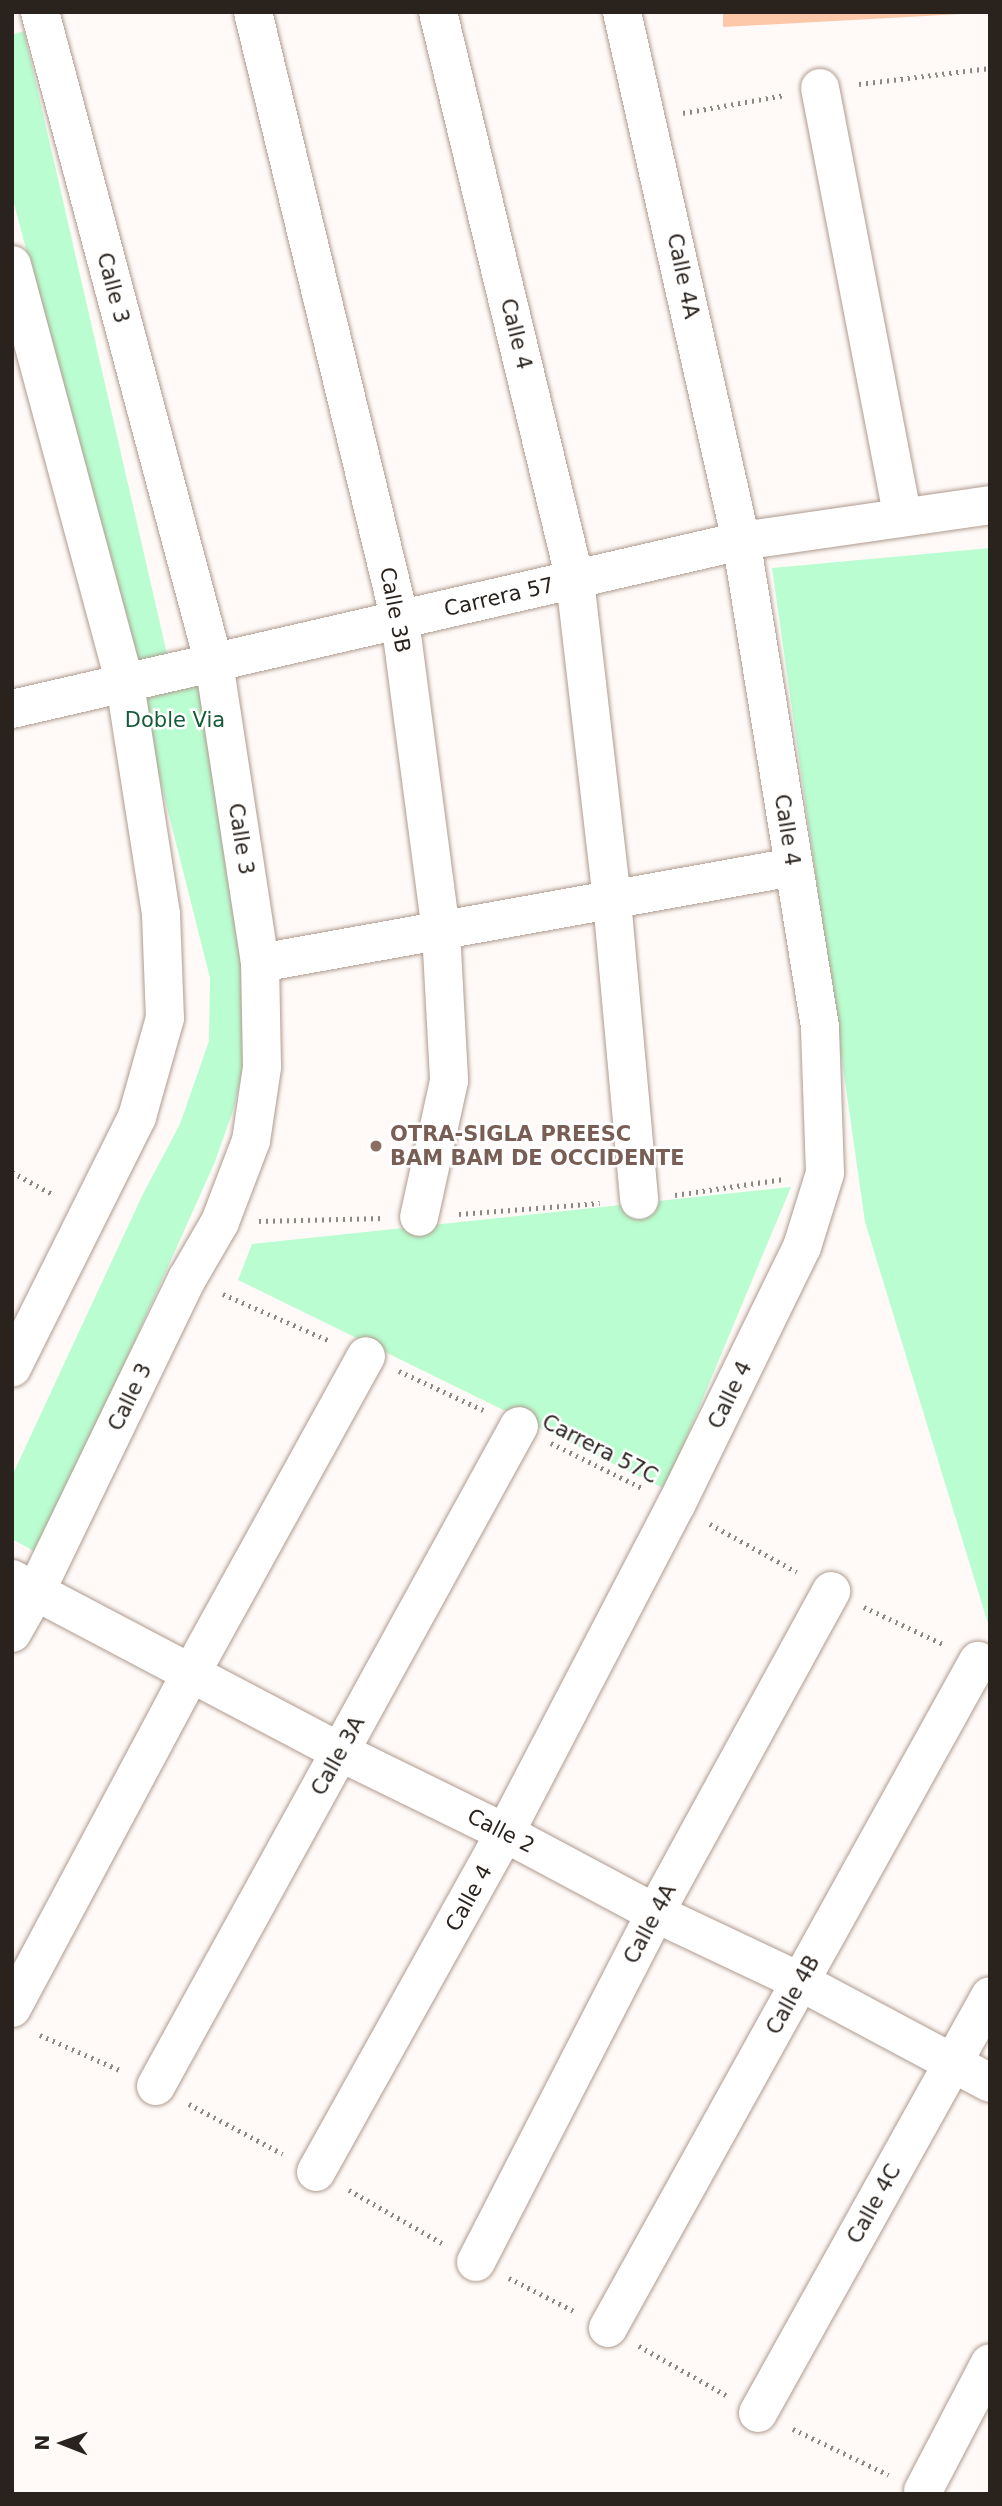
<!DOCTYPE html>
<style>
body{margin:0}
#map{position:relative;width:1002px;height:2506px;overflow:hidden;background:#fffaf8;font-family:"DejaVu Sans",sans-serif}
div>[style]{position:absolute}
.green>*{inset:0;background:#b9fdd0}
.building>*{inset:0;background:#fcc8a9}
.path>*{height:4.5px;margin-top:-2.25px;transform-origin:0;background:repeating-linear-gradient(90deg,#8e8884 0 2px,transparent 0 7px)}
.roads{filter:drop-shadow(0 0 2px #af9b8f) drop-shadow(0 0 2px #af9b8f)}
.street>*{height:38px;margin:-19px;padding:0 19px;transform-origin:19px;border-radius:19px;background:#fff}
.dots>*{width:19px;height:19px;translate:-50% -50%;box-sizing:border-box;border:4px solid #fff;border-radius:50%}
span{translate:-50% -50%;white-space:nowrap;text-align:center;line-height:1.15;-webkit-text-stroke:5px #fff;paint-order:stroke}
.street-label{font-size:21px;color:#29221d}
.park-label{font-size:21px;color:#165b37}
.education-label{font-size:21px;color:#785e54;font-weight:700}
.left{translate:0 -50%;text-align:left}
.frame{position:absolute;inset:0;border:14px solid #29221d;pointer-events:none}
.north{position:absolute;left:28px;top:2408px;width:70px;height:70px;-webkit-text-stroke:5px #fff;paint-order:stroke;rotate:271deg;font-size:19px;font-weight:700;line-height:28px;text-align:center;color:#29221d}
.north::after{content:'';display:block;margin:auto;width:24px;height:32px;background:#29221d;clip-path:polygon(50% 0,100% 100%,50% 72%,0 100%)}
</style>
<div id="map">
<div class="green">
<i style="clip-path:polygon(24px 31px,170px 667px,139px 675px,12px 196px,12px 35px)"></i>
<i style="clip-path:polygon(990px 548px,990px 1630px,865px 1222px,772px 568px)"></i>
<i style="clip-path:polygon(198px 682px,248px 958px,248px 1048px,233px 1111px,214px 1164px,39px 1554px,12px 1539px,12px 1476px,142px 1196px,180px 1124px,209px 1041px,210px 978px,140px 700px)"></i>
<i style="clip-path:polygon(791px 1187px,665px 1489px,238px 1280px,252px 1244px)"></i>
</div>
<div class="building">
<i style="clip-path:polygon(723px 12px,962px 12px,962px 14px,723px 27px)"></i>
</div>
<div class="path">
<i style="left:859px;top:84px;width:132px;rotate:-7deg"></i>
<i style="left:683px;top:113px;width:104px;rotate:-10deg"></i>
<i style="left:12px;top:1172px;width:48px;rotate:28.7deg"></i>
<i style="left:675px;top:1195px;width:110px;rotate:-8.4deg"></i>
<i style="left:459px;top:1214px;width:141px;rotate:-4.5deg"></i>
<i style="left:259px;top:1221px;width:125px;rotate:-1.4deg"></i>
<i style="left:223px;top:1294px;width:117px;rotate:23.7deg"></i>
<i style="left:399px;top:1371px;width:93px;rotate:24.9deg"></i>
<i style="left:551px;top:1443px;width:104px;rotate:26.3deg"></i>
<i style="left:710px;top:1524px;width:99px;rotate:28.9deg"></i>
<i style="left:864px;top:1607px;width:89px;rotate:25.1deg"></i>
<i style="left:40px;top:2035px;width:90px;rotate:23.7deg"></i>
<i style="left:189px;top:2104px;width:106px;rotate:28deg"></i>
<i style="left:349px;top:2190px;width:107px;rotate:29.7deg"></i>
<i style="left:509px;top:2278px;width:75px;rotate:26.9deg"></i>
<i style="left:639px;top:2346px;width:100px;rotate:29.4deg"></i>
<i style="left:793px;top:2429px;width:106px;rotate:25.6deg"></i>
</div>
<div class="roads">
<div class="street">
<i style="left:253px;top:12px;width:626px;rotate:76.41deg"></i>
<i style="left:400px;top:620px;width:314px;rotate:82.5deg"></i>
<i style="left:441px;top:931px;width:150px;rotate:86.9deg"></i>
<i style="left:449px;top:1081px;width:139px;rotate:102.4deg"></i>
<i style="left:438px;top:12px;width:584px;rotate:76.44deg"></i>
<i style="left:575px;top:580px;width:323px;rotate:83.4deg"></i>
<i style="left:612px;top:901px;width:300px;rotate:84.8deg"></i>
<i style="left:820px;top:88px;width:437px;rotate:79.1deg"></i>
<i style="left:12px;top:265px;width:434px;rotate:74.9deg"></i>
<i style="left:125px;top:684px;width:234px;rotate:81.1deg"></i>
<i style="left:161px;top:915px;width:103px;rotate:87.8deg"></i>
<i style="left:165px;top:1018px;width:103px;rotate:105.8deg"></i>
<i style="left:137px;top:1117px;width:280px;rotate:116.5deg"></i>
<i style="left:12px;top:709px;width:748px;rotate:-12.98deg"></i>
<i style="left:741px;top:541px;width:252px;rotate:-8.2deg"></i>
<i style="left:260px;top:963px;width:542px;rotate:-10.21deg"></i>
<i style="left:12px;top:1579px;width:371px;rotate:27.8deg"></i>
<i style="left:340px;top:1752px;width:184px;rotate:26.1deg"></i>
<i style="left:505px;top:1833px;width:170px;rotate:28.1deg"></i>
<i style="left:655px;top:1913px;width:161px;rotate:25.3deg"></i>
<i style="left:801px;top:1982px;width:214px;rotate:28.1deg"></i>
<i style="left:12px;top:1633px;width:48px;rotate:-60.3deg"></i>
<i style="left:36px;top:1591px;width:347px;rotate:-64.2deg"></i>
<i style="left:187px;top:1279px;width:66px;rotate:-59.9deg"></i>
<i style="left:220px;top:1222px;width:87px;rotate:-69.1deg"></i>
<i style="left:251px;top:1141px;width:75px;rotate:-81.5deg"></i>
<i style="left:262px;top:1067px;width:104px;rotate:-91.1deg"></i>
<i style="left:260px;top:963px;width:303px;rotate:-98.7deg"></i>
<i style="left:214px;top:664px;width:675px;rotate:-104.94deg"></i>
<i style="left:12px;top:2008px;width:378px;rotate:-61.9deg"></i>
<i style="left:190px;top:1675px;width:364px;rotate:-61.1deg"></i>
<i style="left:156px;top:2086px;width:753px;rotate:-61.19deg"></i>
<i style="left:316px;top:2172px;width:388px;rotate:-60.9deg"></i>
<i style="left:505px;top:1833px;width:370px;rotate:-62.5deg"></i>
<i style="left:676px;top:1505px;width:287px;rotate:-64deg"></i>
<i style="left:802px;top:1247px;width:77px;rotate:-72.7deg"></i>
<i style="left:825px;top:1173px;width:146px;rotate:-92deg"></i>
<i style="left:820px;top:1027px;width:492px;rotate:-99.2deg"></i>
<i style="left:741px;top:541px;width:542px;rotate:-102.68deg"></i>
<i style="left:476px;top:2262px;width:392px;rotate:-62.8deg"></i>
<i style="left:655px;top:1913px;width:367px;rotate:-61.3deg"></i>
<i style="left:608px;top:2328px;width:763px;rotate:-60.98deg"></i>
<i style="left:758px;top:2413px;width:477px;rotate:-60.9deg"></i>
<i style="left:923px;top:2491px;width:144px;rotate:-62.4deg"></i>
</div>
</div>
<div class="dots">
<i style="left:376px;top:1146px;background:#8d6e63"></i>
</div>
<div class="street-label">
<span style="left:683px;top:276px;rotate:78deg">Calle 4A</span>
<span style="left:113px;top:288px;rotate:75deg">Calle 3</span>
<span style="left:516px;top:334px;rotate:76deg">Calle 4</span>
<span style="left:499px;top:597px;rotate:-13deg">Carrera 57</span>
<span style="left:395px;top:610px;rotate:79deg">Calle 3B</span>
<span style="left:787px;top:830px;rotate:81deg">Calle 4</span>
<span style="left:241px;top:839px;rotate:81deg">Calle 3</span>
<span style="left:730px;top:1395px;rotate:-64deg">Calle 4</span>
<span style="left:130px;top:1397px;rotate:-64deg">Calle 3</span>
<span style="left:600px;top:1449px;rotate:27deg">Carrera 57C</span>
<span style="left:338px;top:1756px;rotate:-61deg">Calle 3A</span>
<span style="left:501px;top:1831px;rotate:27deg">Calle 2</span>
<span style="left:469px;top:1898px;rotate:-61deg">Calle 4</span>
<span style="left:650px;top:1924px;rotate:-62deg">Calle 4A</span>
<span style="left:793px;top:1995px;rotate:-61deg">Calle 4B</span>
<span style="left:874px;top:2204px;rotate:-61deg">Calle 4C</span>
</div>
<div class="park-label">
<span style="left:175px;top:720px">Doble Via</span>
</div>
<div class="education-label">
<span class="left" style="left:390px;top:1146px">OTRA-SIGLA PREESC<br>BAM BAM DE OCCIDENTE</span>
</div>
<div class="frame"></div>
<div class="north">N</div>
</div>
